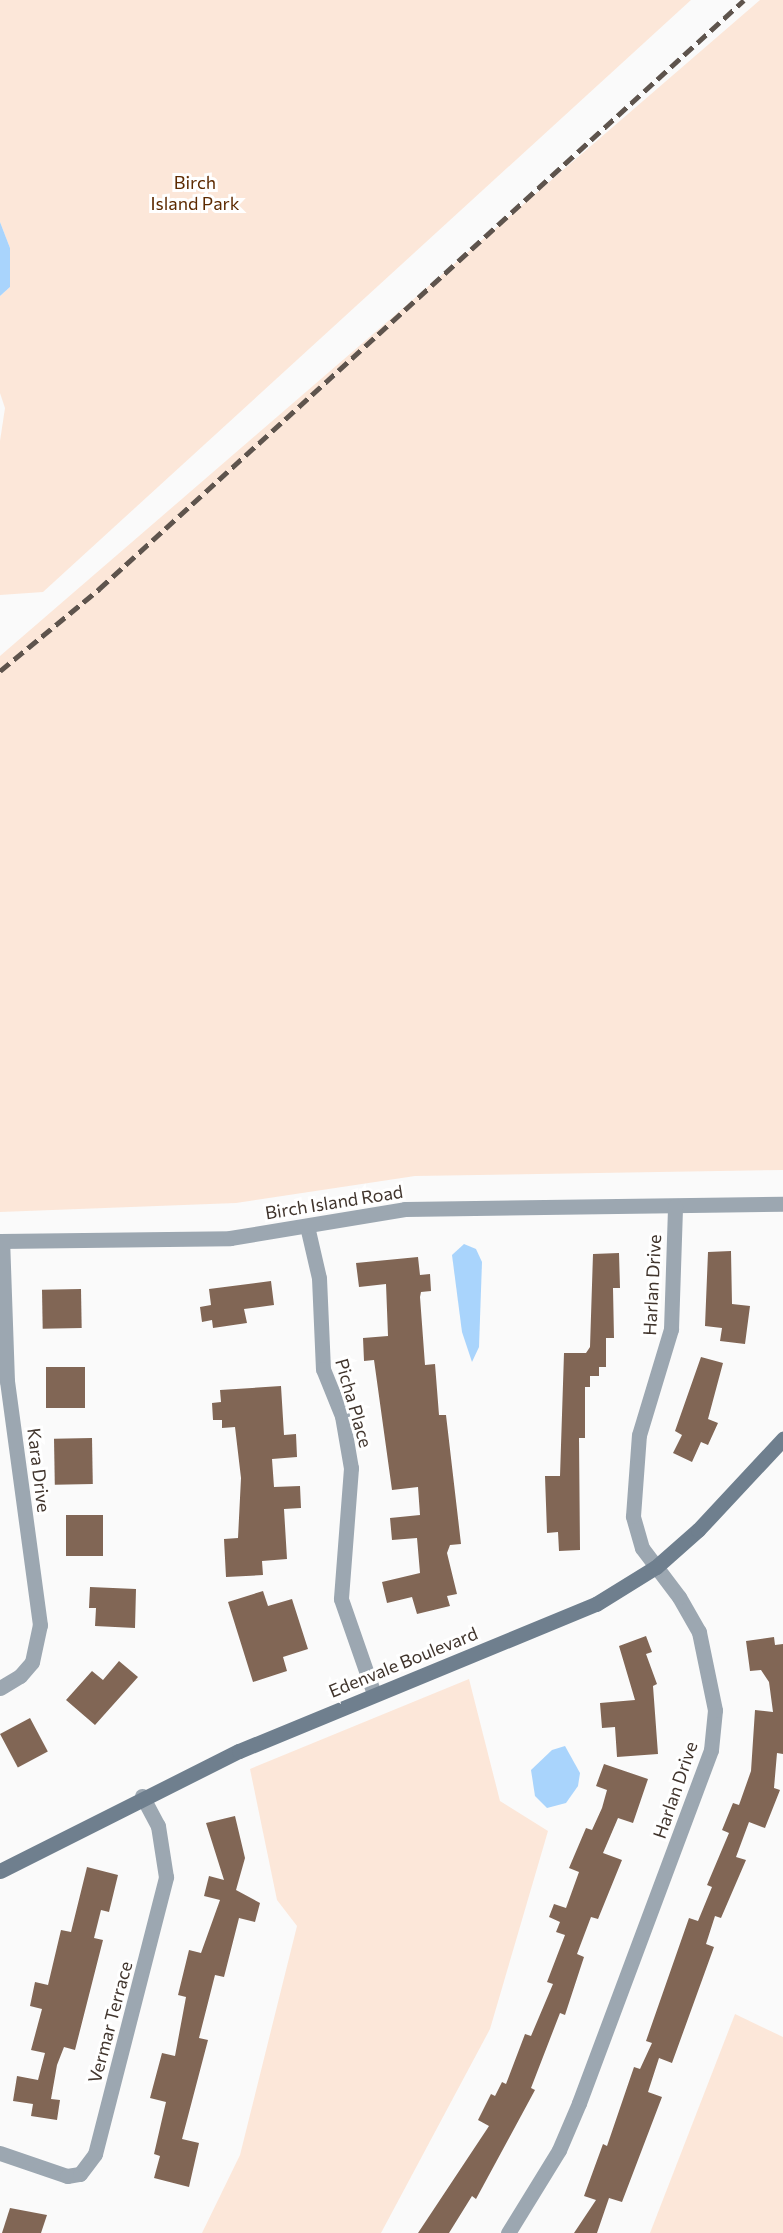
<!DOCTYPE html>
<style>
body{margin:0}
#map{position:relative;width:783px;height:2233px;overflow:hidden;background:#fafafa;font-family:Commissioner,sans-serif}
div>[style]{position:absolute}
.green>*{inset:0;background:#fce7d9}
.water>*{inset:0;background:#a9d4fc}
.building>*{inset:0;background:#816655;transform-origin:0 0}
.street>*{height:15px;margin:-7.5px;padding:0 7.5px;transform-origin:7.5px;border-radius:7.5px;background:#9ca7b1}
.secondary>*{height:15px;margin:-7.5px;padding:0 7.5px;transform-origin:7.5px;border-radius:7.5px;background:#6f7f8e}
.rail>*{height:4.5px;margin-top:-2.25px;transform-origin:0;background:repeating-linear-gradient(90deg,#5e544d 0 12px,transparent 0 18px)}
span{translate:-50% -50%;white-space:nowrap;text-align:center;line-height:1.15;-webkit-text-stroke:6px #fff;paint-order:stroke}
.park-label{font-size:18px;color:#5d2a00}
.street-label{font-size:18px;color:#41352d}
</style>
<div id="map">
<div class="green">
<i style="clip-path:polygon(0 0,691px 0,43px 592px,0 595px,0 441px,5px 408px,0 393px,0 296px,10px 287px,10px 248px,0 222px)"></i>
<i style="clip-path:polygon(760px 0,783px 0,783px 1170px,415px 1176px,236px 1203px,0 1212px,0 656px)"></i>
<i style="clip-path:polygon(469px 1679px,500px 1801px,548px 1831px,490px 2029px,381px 2233px,202px 2233px,240px 2155px,297px 1926px,277px 1900px,250px 1769px)"></i>
<i style="clip-path:polygon(735px 2014px,783px 2037px,783px 2233px,650px 2233px)"></i>
</div>
<div class="water">
<i style="clip-path:polygon(0 222px,10px 248px,10px 287px,0 296px)"></i>
<i style="clip-path:polygon(464px 1244px,476px 1249px,482px 1262px,479px 1347px,472px 1362px,462px 1332px,452px 1255px)"></i>
<i style="clip-path:polygon(565px 1746px,580px 1773px,578px 1786px,566px 1803px,547px 1808px,535px 1796px,531px 1770px,552px 1750px)"></i>
</div>
<div class="building">
<i style="clip-path:polygon(731px 1251px,732px 1304px,750px 1306px,745px 1344px,720px 1341px,722px 1328px,705px 1326px,708px 1252px)"></i>
<i style="clip-path:polygon(619px 1253px,620px 1288px,613px 1288px,614px 1338px,606px 1338px,606px 1367px,599px 1367px,599px 1376px,590px 1376px,590px 1387px,585px 1387px,585px 1438px,579px 1438px,580px 1550px,559px 1551px,558px 1532px,547px 1533px,545px 1476px,560px 1476px,564px 1353px,586px 1353px,590px 1347px,593px 1254px)"></i>
<i style="clip-path:polygon(418px 1257px,420px 1275px,430px 1274px,431px 1291px,421px 1292px,420px 1297px,425px 1365px,435px 1364px,439px 1415px,446px 1415px,461px 1544px,450px 1545px,447px 1553px,457px 1594px,447px 1596px,450px 1606px,417px 1614px,412px 1597px,387px 1603px,382px 1582px,420px 1573px,417px 1538px,392px 1540px,390px 1518px,420px 1515px,418px 1487px,392px 1490px,374px 1360px,364px 1361px,363px 1338px,388px 1336px,386px 1284px,359px 1287px,356px 1263px)"></i>
<i style="clip-path:polygon(271px 1281px,274px 1305px,244px 1309px,247px 1323px,213px 1328px,212px 1320px,202px 1322px,200px 1307px,211px 1305px,209px 1289px)"></i>
<i style="left:81px;top:1289px;width:39px;height:39px;rotate:89deg"></i>
<i style="clip-path:polygon(701px 1357px,723px 1363px,708px 1419px,718px 1423px,708px 1445px,701px 1442px,692px 1462px,673px 1453px,682px 1435px,675px 1431px)"></i>
<i style="left:46px;top:1367px;width:39px;height:41px"></i>
<i style="clip-path:polygon(281px 1386px,284px 1435px,296px 1434px,297px 1457px,272px 1459px,274px 1487px,300px 1486px,301px 1508px,284px 1509px,287px 1559px,262px 1561px,263px 1575px,226px 1577px,224px 1539px,238px 1538px,241px 1478px,235px 1427px,222px 1428px,222px 1420px,213px 1420px,212px 1403px,221px 1402px,220px 1390px)"></i>
<i style="left:92px;top:1438px;width:46px;height:38px;rotate:89deg"></i>
<i style="left:66px;top:1515px;width:37px;height:41px"></i>
<i style="clip-path:polygon(90px 1587px,136px 1589px,135px 1628px,95px 1626px,96px 1608px,89px 1608px)"></i>
<i style="clip-path:polygon(263px 1591px,268px 1606px,292px 1599px,308px 1649px,283px 1657px,287px 1671px,253px 1682px,228px 1602px)"></i>
<i style="clip-path:polygon(646px 1636px,652px 1652px,646px 1654px,657px 1684px,653px 1686px,658px 1754px,617px 1757px,615px 1727px,602px 1728px,600px 1703px,635px 1700px,619px 1646px)"></i>
<i style="clip-path:polygon(774px 1637px,775px 1645px,783px 1644px,783px 1754px,777px 1753px,774px 1788px,780px 1790px,765px 1828px,749px 1822px,736px 1857px,746px 1860px,721px 1918px,715px 1916px,706px 1944px,714px 1947px,672px 2063px,659px 2058px,648px 2092px,662px 2097px,622px 2202px,609px 2198px,597px 2233px,574px 2233px,596px 2200px,584px 2196px,603px 2144px,607px 2146px,634px 2067px,640px 2069px,652px 2043px,646px 2041px,689px 1918px,698px 1921px,712px 1887px,707px 1885px,729px 1833px,722px 1830px,733px 1803px,739px 1805px,751px 1771px,755px 1710px,773px 1712px,769px 1682px,761px 1670px,750px 1671px,746px 1641px)"></i>
<i style="clip-path:polygon(119px 1661px,138px 1677px,95px 1725px,66px 1700px,92px 1671px,103px 1680px)"></i>
<i style="left:30px;top:1718px;width:38px;height:34px;rotate:62deg"></i>
<i style="clip-path:polygon(604px 1764px,648px 1779px,633px 1823px,618px 1818px,603px 1853px,622px 1860px,598px 1919px,591px 1917px,577px 1954px,584px 1957px,565px 2015px,560px 2013px,531px 2088px,535px 2090px,476px 2199px,472px 2196px,449px 2233px,418px 2233px,489px 2126px,478px 2120px,491px 2094px,495px 2096px,502px 2082px,506px 2084px,525px 2034px,531px 2036px,553px 1984px,547px 1982px,565px 1935px,556px 1932px,560px 1922px,549px 1917px,554px 1904px,566px 1908px,579px 1872px,569px 1868px,586px 1828px,592px 1830px,602px 1808px,607px 1790px,596px 1786px)"></i>
<i style="clip-path:polygon(235px 1816px,245px 1858px,236px 1890px,260px 1903px,255px 1922px,239px 1918px,224px 1977px,215px 1975px,199px 2038px,208px 2040px,182px 2139px,199px 2143px,189px 2187px,154px 2178px,160px 2156px,154px 2154px,166px 2102px,150px 2098px,162px 2053px,175px 2056px,186px 1997px,178px 1995px,189px 1950px,201px 1953px,220px 1900px,204px 1896px,209px 1876px,224px 1880px,206px 1823px)"></i>
<i style="clip-path:polygon(87px 1867px,118px 1875px,109px 1912px,101px 1910px,94px 1938px,103px 1940px,75px 2050px,64px 2047px,57px 2065px,51px 2099px,60px 2100px,57px 2120px,31px 2116px,33px 2104px,13px 2101px,17px 2076px,38px 2080px,45px 2053px,31px 2050px,42px 2009px,30px 2006px,35px 1982px,48px 1985px,61px 1930px,71px 1932px)"></i>
<i style="clip-path:polygon(10px 2208px,47px 2215px,41px 2233px,2px 2233px)"></i>
</div>
<div class="street">
<i style="left:307px;top:1226px;width:53px;rotate:77deg"></i>
<i style="left:319px;top:1278px;width:91px;rotate:87.5deg"></i>
<i style="left:323px;top:1369px;width:51px;rotate:68deg"></i>
<i style="left:342px;top:1416px;width:53px;rotate:80.2deg"></i>
<i style="left:351px;top:1468px;width:131px;rotate:94.4deg"></i>
<i style="left:341px;top:1599px;width:101px;rotate:70.8deg"></i>
<i style="left:0;top:1241px;width:230px;rotate:-0.7deg"></i>
<i style="left:230px;top:1238px;width:177px;rotate:-9.4deg"></i>
<i style="left:405px;top:1209px;width:378px;rotate:-0.8deg"></i>
<i style="left:0;top:1688px;width:23px;rotate:-31deg"></i>
<i style="left:20px;top:1676px;width:18px;rotate:-49deg"></i>
<i style="left:32px;top:1662px;width:38px;rotate:-78deg"></i>
<i style="left:40px;top:1625px;width:246px;rotate:-97.7deg"></i>
<i style="left:7px;top:1381px;width:140px;rotate:-92deg"></i>
<i style="left:0;top:2153px;width:71px;rotate:18.9deg"></i>
<i style="left:67px;top:2176px;width:13px;rotate:-9deg"></i>
<i style="left:80px;top:2174px;width:25px;rotate:-53deg"></i>
<i style="left:95px;top:2154px;width:286px;rotate:-75.6deg"></i>
<i style="left:166px;top:1877px;width:52px;rotate:-98.9deg"></i>
<i style="left:158px;top:1826px;width:34px;rotate:-118deg"></i>
<i style="left:508px;top:2233px;width:97px;rotate:-58.4deg"></i>
<i style="left:559px;top:2150px;width:51px;rotate:-66.9deg"></i>
<i style="left:579px;top:2103px;width:377px;rotate:-69.5deg"></i>
<i style="left:711px;top:1750px;width:40px;rotate:-84.3deg"></i>
<i style="left:715px;top:1710px;width:80px;rotate:-101.6deg"></i>
<i style="left:699px;top:1632px;width:40px;rotate:-119.7deg"></i>
<i style="left:679px;top:1597px;width:61px;rotate:-127.1deg"></i>
<i style="left:642px;top:1548px;width:33px;rotate:-106deg"></i>
<i style="left:633px;top:1516px;width:81px;rotate:-85.8deg"></i>
<i style="left:639px;top:1435px;width:111px;rotate:-73.2deg"></i>
<i style="left:671px;top:1329px;width:123px;rotate:-88.1deg"></i>
</div>
<div class="secondary">
<i style="left:0;top:1871px;width:267px;rotate:-26.7deg"></i>
<i style="left:239px;top:1751px;width:386px;rotate:-22.4deg"></i>
<i style="left:596px;top:1604px;width:70px;rotate:-31.7deg"></i>
<i style="left:656px;top:1567px;width:56px;rotate:-41.4deg"></i>
<i style="left:698px;top:1530px;width:125px;rotate:-47deg"></i>
</div>
<div class="rail">
<i style="left:0;top:671px;width:129px;rotate:-39.6deg"></i>
<i style="left:99px;top:589px;width:873px;rotate:-42.4deg"></i>
</div>
<div class="park-label">
<span style="left:195px;top:193px">Birch<br>Island Park</span>
</div>
<div class="street-label">
<span style="left:334px;top:1202px;rotate:-9deg">Birch Island Road</span>
<span style="left:652px;top:1285px;rotate:-87deg">Harlan Drive</span>
<span style="left:354px;top:1403px;rotate:74deg">Picha Place</span>
<span style="left:39px;top:1470px;rotate:83deg">Kara Drive</span>
<span style="left:403px;top:1662px;rotate:-22deg">Edenvale Boulevard</span>
<span style="left:675px;top:1790px;rotate:-71deg">Harlan Drive</span>
<span style="left:110px;top:2022px;rotate:-75deg">Vermar Terrace</span>
</div>
</div>
